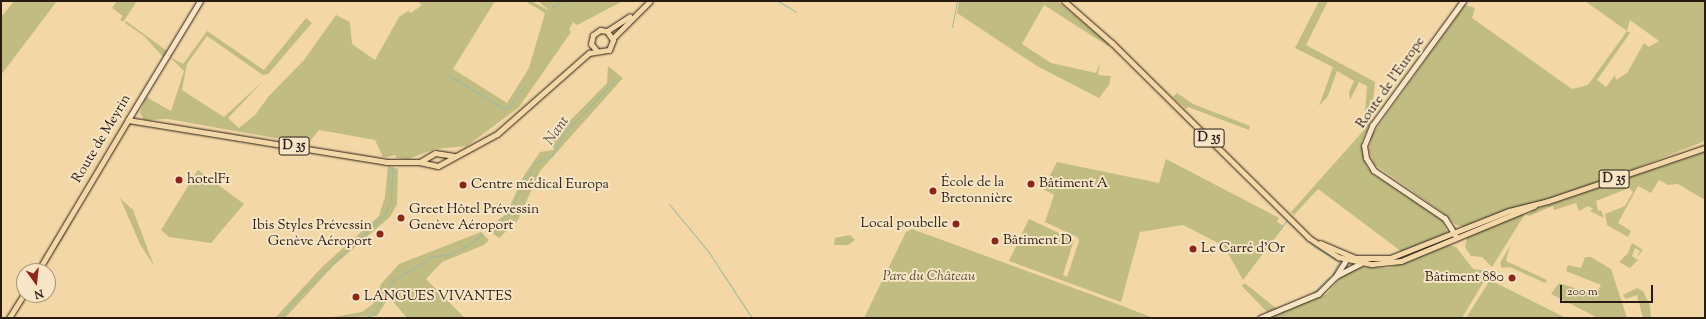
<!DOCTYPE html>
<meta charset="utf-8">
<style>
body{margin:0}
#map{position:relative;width:1706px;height:319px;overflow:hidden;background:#f3d7a6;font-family:"Sorts Mill Goudy",serif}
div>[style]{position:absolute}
.green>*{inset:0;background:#c1bd82}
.stream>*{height:1px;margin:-0.5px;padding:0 0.5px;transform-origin:0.5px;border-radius:0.5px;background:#9cbaa4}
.roads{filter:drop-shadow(0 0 1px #281b14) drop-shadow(0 0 1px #281b14)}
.secondary>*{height:4.5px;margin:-2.25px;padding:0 2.25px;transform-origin:2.25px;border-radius:2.25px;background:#f7e5c5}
.primary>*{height:5px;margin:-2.5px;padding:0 2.5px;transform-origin:2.5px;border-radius:2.5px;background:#f3d7a6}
.dots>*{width:11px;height:11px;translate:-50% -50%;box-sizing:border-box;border:2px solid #f7e5c5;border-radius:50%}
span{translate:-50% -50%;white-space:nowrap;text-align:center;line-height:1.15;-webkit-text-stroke:4px #f7e5c5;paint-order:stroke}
.shield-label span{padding:1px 3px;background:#f7e5c5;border:1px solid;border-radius:3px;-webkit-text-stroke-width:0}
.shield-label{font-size:13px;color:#281b14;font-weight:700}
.street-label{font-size:14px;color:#281b14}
.poi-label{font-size:14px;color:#281b14}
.left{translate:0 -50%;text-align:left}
.right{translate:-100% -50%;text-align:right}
.park-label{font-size:14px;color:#564c35;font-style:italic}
.water-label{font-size:15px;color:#4b4b3f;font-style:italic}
.frame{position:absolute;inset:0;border:2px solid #281b14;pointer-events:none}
.north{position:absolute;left:16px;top:263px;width:40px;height:40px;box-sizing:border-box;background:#f7e5c5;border:1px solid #a4947e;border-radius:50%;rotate:165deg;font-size:11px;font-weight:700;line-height:16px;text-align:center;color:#281b14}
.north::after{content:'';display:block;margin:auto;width:14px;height:18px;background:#8f2418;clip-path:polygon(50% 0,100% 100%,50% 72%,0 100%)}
.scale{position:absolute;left:1560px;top:285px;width:93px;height:18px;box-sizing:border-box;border:2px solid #281b14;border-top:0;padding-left:5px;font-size:12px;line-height:14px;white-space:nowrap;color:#281b14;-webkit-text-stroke:3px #f7e5c5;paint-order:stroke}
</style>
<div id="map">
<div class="green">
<i style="clip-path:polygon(14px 1px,57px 1px,1px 75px,1px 13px,3px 15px)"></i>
<i style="clip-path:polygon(117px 1px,137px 1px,123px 22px,120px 20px,123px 16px,112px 8px)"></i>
<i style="clip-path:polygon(417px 1px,495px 1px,453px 69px,507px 103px,529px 68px,545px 13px,525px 1px,531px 1px,550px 11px,540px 3px,541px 1px,623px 1px,577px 25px,573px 22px,569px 30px,571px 32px,519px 107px,467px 146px,435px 149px,408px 159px,396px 158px,395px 155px,387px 157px,383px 157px,375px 140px,319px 130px,308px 144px,168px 119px,144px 120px,140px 113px,146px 97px,171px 111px,184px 71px,170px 57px,183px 64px,207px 31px,264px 70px,306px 18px,312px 23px,268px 74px,263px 75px,207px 36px,187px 64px,182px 90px,224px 117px,263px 81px,228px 118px,239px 128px,255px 115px,269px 96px,304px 60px,336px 15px,350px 22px,352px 44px,375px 60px,399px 17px,408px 11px,411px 13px,422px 5px)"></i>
<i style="clip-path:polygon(959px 1px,1057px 1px,1109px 44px,1108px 46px,1044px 5px,1022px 44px,1051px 63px,1096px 73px,1100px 63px,1098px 75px,1111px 76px,1109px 85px,1099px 98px,1037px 66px,957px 13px)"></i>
<i style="clip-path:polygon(1319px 1px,1328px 1px,1306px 45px,1375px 82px,1371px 122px,1361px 142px,1366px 166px,1374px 175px,1442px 220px,1448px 234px,1402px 252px,1318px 189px,1294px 215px,1291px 212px,1364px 130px,1367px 86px,1359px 82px,1350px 100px,1349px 92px,1354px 81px,1337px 71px,1328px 96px,1319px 106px,1333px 67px,1295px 48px)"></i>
<i style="clip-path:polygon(evenodd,1585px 1px,1705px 1px,1705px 141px,1611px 178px,1465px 227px,1456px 225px,1442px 212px,1374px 164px,1369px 151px,1372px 135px,1465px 5px,1475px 8px,1472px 18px,1572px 89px,1588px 85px,1627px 31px,1585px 1px,1630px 20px,1659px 41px,1649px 47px,1644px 43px,1627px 73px,1616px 80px,1615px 75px,1606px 87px,1597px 80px,1630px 33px,1627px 31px,1630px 20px)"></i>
<i style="clip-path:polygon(126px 21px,167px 51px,163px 57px,144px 36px,125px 23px)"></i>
<i style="clip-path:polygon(608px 66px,623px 78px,540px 171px,518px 220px,499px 238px,487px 229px,507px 213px,523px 177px,540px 152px,554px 150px,550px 141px,607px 83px)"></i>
<i style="clip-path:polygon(1177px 93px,1193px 104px,1250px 126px,1249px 130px,1188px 107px,1186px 109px,1173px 97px)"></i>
<i style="clip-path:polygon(1705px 152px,1705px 200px,1678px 184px,1668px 185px,1659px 180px,1651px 193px,1638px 186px,1618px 223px,1631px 231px,1628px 237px,1607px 225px,1605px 214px,1625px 206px,1633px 192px,1629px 188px,1596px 201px,1598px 211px,1601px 210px,1604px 218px,1590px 211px,1593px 209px,1588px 206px,1579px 211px,1576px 203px,1554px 210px,1553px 206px,1529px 216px,1525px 214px,1492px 267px,1482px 257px,1471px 256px,1465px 247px,1467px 237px,1520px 214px,1529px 214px,1535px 209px)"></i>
<i style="clip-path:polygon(1166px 159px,1279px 218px,1277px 222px,1284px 226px,1243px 280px,1224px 246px,1183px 225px,1140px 232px,1121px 302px,1009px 261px,1029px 219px,1074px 240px,1063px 275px,1067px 277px,1079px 241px,1077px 237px,1045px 222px,1054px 195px,1043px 189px,1057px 162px,1159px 183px)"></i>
<i style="clip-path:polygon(388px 166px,398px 169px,397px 204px,390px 217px,334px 265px,285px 318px,275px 318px,322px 267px,379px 216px,385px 197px)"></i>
<i style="clip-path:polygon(198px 170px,244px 204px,211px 243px,169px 237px,161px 230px)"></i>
<i style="clip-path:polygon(88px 192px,63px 238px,41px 271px,74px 217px)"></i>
<i style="clip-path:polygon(120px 198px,133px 210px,154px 266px,140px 244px)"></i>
<i style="clip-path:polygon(912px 229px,1120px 305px,1153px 318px,864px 318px,906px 232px)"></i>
<i style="clip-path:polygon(481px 232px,489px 240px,484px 245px,442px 262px,426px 279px,465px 318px,407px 318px,389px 297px,377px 316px,327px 318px,362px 312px,373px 304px,381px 284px,399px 264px)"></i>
<i style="clip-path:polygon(850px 235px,855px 240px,848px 245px,834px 245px,835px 238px)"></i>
<i style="clip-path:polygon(1624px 238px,1643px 250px,1637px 257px,1640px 251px,1635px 248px,1632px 256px,1638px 260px,1630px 268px,1619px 262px,1628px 253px,1632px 243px)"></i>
<i style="clip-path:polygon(1448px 245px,1456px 247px,1473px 269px,1490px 271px,1462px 318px,1267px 318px,1327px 294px,1341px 277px,1357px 267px,1389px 268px)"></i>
<i style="clip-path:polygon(1510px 246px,1506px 261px,1547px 280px,1545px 283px,1510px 267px,1502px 268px,1500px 263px)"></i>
<i style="clip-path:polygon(1585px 257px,1591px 257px,1611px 269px,1627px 318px,1598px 318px,1551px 294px,1559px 283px,1596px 295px,1601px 285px,1566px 271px,1568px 265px,1581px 268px)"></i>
<i style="clip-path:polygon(1490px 280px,1566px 318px,1466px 318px)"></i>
<i style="clip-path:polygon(1244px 283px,1251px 288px,1277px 309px,1267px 312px,1242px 286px)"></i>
<i style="clip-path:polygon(1637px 288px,1643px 291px,1650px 305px,1651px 318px,1643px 318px,1637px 295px,1626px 299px,1623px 295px)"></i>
</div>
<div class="stream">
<i style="left:778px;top:1px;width:21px;rotate:31deg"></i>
<i style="left:551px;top:8px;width:12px;rotate:-35deg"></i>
<i style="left:952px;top:27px;width:26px;rotate:-79deg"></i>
<i style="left:448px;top:75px;width:64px;rotate:31deg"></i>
<i style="left:503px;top:108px;width:6px;rotate:-9deg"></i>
<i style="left:509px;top:107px;width:27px;rotate:-54deg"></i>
<i style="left:669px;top:204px;width:61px;rotate:50.3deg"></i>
<i style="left:708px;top:251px;width:80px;rotate:56.7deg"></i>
<i style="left:489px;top:230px;width:23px;rotate:-40deg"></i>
<i style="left:507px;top:215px;width:60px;rotate:-62.2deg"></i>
<i style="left:535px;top:162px;width:18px;rotate:-19deg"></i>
<i style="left:552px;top:156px;width:27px;rotate:-62deg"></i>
<i style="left:565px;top:132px;width:74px;rotate:-46.1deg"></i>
<i style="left:1277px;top:233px;width:16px;rotate:-52deg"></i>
<i style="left:1287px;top:220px;width:39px;rotate:44deg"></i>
<i style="left:1315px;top:247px;width:28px;rotate:32deg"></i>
<i style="left:1339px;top:262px;width:15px;rotate:118deg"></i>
<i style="left:1312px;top:294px;width:24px;rotate:-45deg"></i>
<i style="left:1273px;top:310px;width:11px;rotate:-22deg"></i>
<i style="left:281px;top:318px;width:18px;rotate:-56deg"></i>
<i style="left:291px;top:303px;width:129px;rotate:-43.4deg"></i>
<i style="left:385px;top:214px;width:14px;rotate:-65deg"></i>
<i style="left:391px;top:201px;width:34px;rotate:-88deg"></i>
<i style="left:361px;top:318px;width:12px;rotate:-14deg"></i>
<i style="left:373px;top:315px;width:38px;rotate:-61deg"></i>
<i style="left:391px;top:282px;width:49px;rotate:-31.8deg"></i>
<i style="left:433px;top:256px;width:14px;rotate:-4deg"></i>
<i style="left:447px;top:255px;width:17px;rotate:-24deg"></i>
<i style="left:463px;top:248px;width:24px;rotate:-35deg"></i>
</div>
<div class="roads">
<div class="secondary">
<i style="left:128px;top:120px;width:139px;rotate:-58.8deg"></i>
<i style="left:1455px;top:235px;width:19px;rotate:-122deg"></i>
<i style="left:1445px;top:219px;width:86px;rotate:-145.9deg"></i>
<i style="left:1374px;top:171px;width:15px;rotate:-122deg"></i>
<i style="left:1366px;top:158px;width:12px;rotate:-99deg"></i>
<i style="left:1364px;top:146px;width:22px;rotate:-68deg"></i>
<i style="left:1372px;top:126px;width:155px;rotate:-53.9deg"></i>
<i style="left:1336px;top:276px;width:28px;rotate:-27deg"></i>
<i style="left:1260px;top:318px;width:63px;rotate:-22.5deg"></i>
<i style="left:1318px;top:294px;width:25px;rotate:-45deg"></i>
<i style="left:1336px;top:276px;width:19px;rotate:-58deg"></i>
</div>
<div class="primary">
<i style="left:1064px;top:1px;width:64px;rotate:41.2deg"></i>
<i style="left:1112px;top:43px;width:277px;rotate:44.7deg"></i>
<i style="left:1309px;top:238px;width:35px;rotate:33deg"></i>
<i style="left:1338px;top:257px;width:35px;rotate:12deg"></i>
<i style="left:1372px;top:264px;width:29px;rotate:-6deg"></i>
<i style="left:1401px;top:261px;width:144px;rotate:-22.5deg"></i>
<i style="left:607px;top:31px;width:27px;rotate:-33deg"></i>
<i style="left:613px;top:38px;width:52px;rotate:-45deg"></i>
<i style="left:420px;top:162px;width:17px;rotate:-31deg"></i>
<i style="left:435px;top:153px;width:18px;rotate:9deg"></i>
<i style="left:1320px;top:243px;width:39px;rotate:23deg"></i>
<i style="left:1356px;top:258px;width:34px"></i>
<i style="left:1390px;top:258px;width:128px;rotate:-21.6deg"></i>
<i style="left:1509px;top:211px;width:40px;rotate:-14.4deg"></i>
<i style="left:1548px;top:201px;width:166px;rotate:-18.7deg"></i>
<i style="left:38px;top:271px;width:176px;rotate:-59.2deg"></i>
<i style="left:128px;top:120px;width:261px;rotate:9.2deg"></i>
<i style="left:386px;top:162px;width:33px"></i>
<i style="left:419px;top:162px;width:19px;rotate:12deg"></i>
<i style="left:438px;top:166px;width:67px;rotate:-28.5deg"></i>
<i style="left:497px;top:134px;width:123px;rotate:-41.4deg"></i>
<i style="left:589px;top:53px;width:20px;rotate:-9deg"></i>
<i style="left:609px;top:50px;width:11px;rotate:-68deg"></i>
<i style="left:613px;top:40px;width:11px;rotate:-124deg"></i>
<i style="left:607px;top:31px;width:7px;rotate:-172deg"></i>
<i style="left:600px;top:30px;width:9px;rotate:144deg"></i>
<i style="left:593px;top:35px;width:9px;rotate:103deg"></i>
<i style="left:591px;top:44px;width:9px;rotate:49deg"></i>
<i style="left:9px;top:318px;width:28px;rotate:-58deg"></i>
</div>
</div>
<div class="dots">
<i style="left:179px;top:180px;background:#8f2418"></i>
<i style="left:1031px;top:184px;background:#8f2418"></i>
<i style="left:463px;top:185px;background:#8f2418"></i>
<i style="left:933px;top:191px;background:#8f2418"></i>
<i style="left:401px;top:218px;background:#8f2418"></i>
<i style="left:956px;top:224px;background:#8f2418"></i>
<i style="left:380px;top:234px;background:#8f2418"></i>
<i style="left:995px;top:241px;background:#8f2418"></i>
<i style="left:1193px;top:249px;background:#8f2418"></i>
<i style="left:1512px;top:278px;background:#8f2418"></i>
<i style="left:356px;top:297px;background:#8f2418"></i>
</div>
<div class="shield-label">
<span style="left:1209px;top:138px">D 35</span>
<span style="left:294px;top:146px">D 35</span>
<span style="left:1614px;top:179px">D 35</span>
</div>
<div class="street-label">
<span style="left:1391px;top:83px;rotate:-55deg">Route de l'Europe</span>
<span style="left:102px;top:139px;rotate:-59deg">Route de Meyrin</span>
</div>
<div class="poi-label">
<span class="left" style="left:187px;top:180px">hotelF1</span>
<span class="left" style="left:941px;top:191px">École de la<br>Bretonnière</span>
<span class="left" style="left:1039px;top:184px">Bâtiment A</span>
<span class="left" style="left:471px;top:185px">Centre médical Europa</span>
<span class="left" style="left:409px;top:218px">Greet Hôtel Prévessin<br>Genève Aéroport</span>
<span class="right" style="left:948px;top:224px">Local poubelle</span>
<span class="right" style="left:372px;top:234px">Ibis Styles Prévessin<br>Genève Aéroport</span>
<span class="left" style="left:1003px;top:241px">Bâtiment D</span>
<span class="left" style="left:1201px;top:249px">Le Carré d'Or</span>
<span class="right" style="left:1504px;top:278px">Bâtiment 880</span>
<span class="left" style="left:364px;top:297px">LANGUES VIVANTES</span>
</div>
<div class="park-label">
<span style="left:929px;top:277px">Parc du Château</span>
</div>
<div class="water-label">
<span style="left:557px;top:131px;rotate:-55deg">Nant</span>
</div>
<div class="frame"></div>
<div class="north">N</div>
<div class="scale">200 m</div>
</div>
